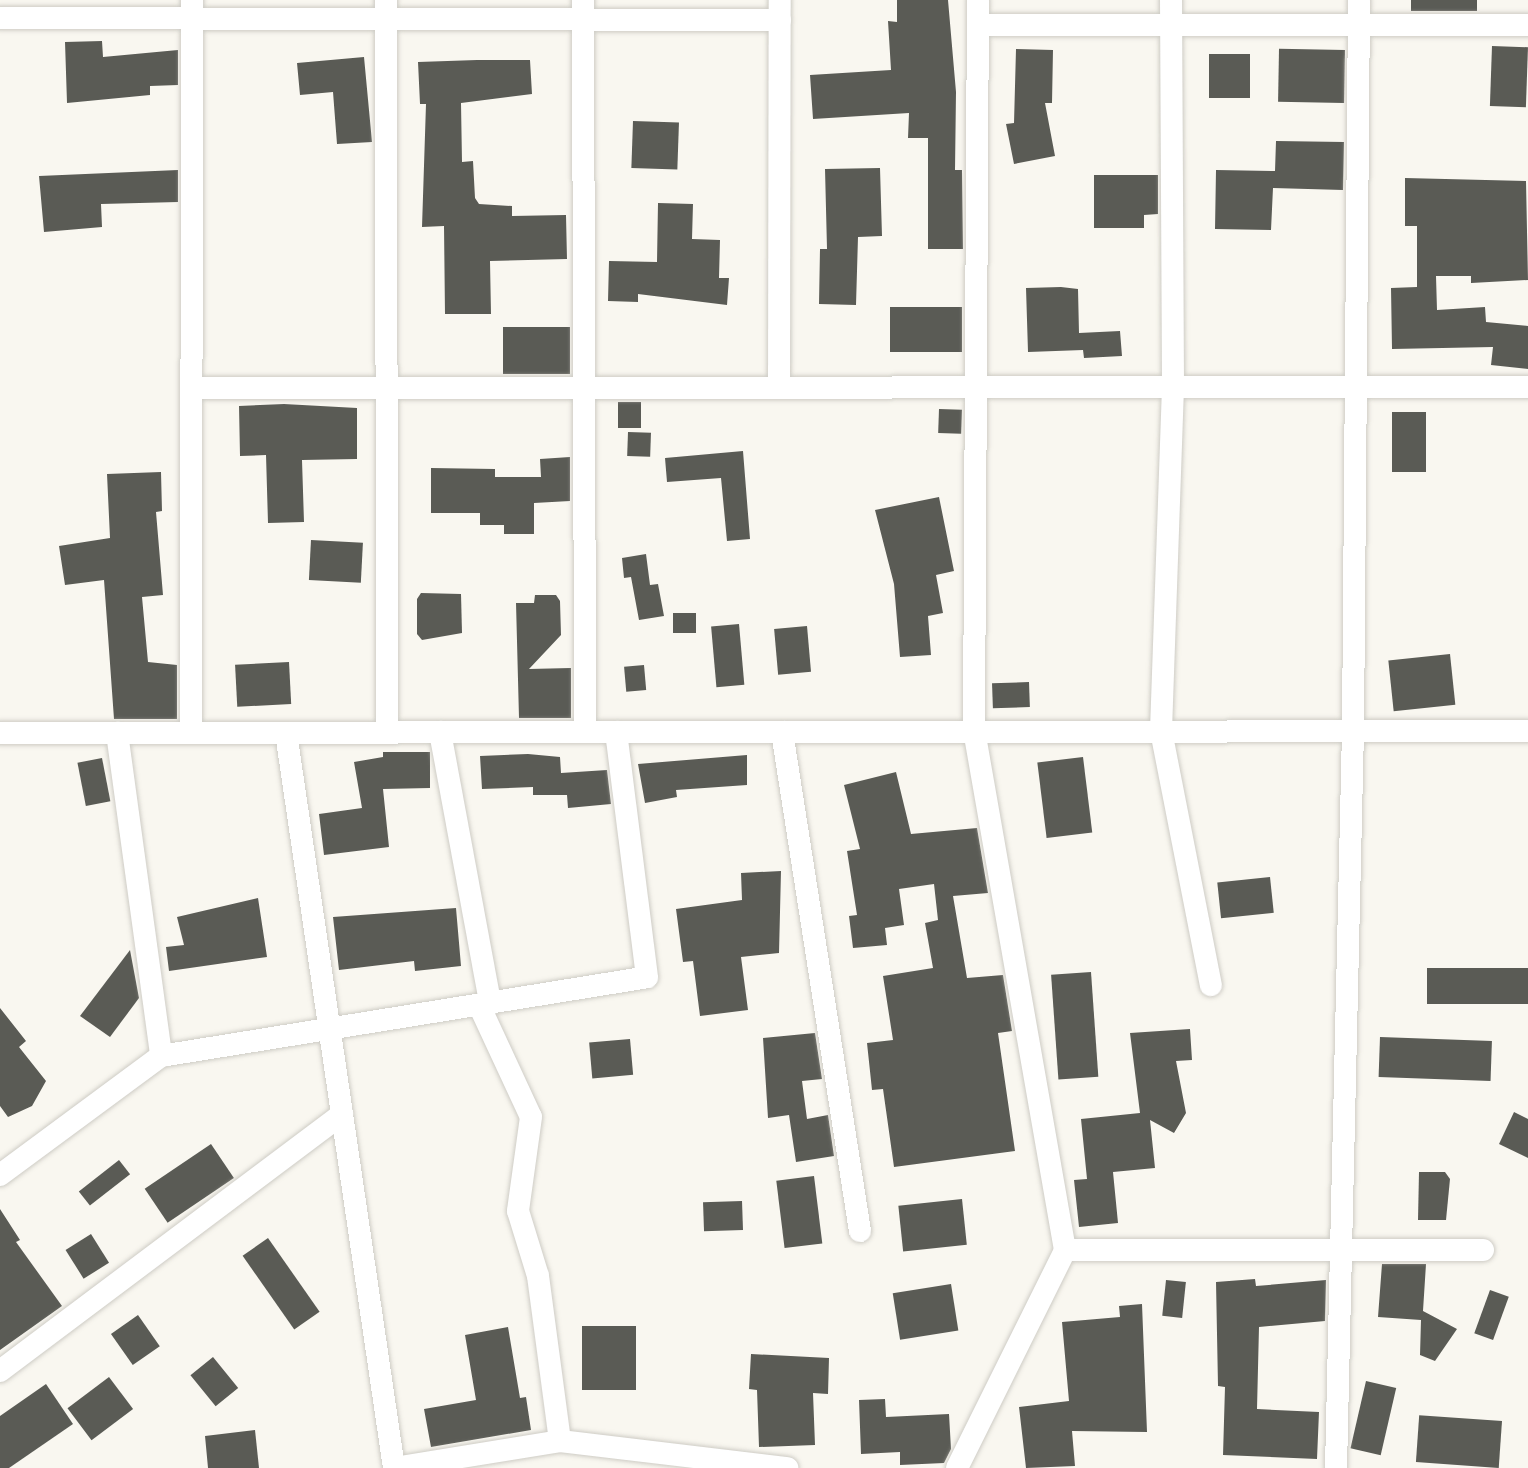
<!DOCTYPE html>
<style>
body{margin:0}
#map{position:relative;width:1528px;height:1468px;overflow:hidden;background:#f9f7f0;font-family:Spectral,serif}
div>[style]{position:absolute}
.building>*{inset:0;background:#5a5b55;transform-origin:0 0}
.roads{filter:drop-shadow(0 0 2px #ceccc5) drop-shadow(0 0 2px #ceccc5)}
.minor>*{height:22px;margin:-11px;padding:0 11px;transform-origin:11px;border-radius:11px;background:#fff}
span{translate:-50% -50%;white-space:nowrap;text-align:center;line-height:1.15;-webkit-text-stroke:8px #fff;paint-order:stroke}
</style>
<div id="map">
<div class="building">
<i style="clip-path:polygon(897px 0,948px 0,956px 92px,955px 170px,962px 170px,963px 249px,928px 249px,928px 138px,908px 138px,909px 113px,813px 119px,810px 75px,891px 70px,888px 21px,897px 22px)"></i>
<i style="left:1411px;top:0;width:66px;height:11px"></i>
<i style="clip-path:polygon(102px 41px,103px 57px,178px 50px,178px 85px,150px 86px,150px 95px,67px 103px,65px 42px)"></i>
<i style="left:1492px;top:46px;width:36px;height:60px;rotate:2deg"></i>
<i style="clip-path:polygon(1016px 49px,1053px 50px,1052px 103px,1045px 103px,1055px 156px,1014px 164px,1006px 124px,1014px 123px)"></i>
<i style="left:1345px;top:50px;width:53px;height:66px;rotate:91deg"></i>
<i style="left:1209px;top:54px;width:41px;height:44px"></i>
<i style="clip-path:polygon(364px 57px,372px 142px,337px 144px,333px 92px,300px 95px,297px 63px)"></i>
<i style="clip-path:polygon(477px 60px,530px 60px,532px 94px,461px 103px,462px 162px,473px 161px,475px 198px,479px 204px,512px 206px,512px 216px,566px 215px,567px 259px,490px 261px,491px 314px,445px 314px,444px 226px,422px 227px,426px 104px,420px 104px,418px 62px)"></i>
<i style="left:633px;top:121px;width:46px;height:47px;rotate:2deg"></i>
<i style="clip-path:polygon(1276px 141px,1344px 142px,1343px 190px,1273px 188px,1271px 230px,1215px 229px,1216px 170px,1275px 171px)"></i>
<i style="clip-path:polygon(880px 168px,882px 236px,858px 237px,856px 305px,819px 304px,820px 249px,827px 249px,825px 169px)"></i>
<i style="clip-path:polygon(178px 170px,178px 202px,101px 204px,102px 227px,44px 232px,39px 176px)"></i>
<i style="clip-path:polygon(1094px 175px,1158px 175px,1158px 214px,1144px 215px,1144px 228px,1094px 228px)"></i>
<i style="clip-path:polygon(1405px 178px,1526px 181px,1528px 280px,1471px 283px,1471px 276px,1436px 276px,1437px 310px,1485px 307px,1486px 322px,1528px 326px,1528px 369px,1491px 365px,1493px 347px,1392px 349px,1391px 288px,1417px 287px,1417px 226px,1405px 226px)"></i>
<i style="clip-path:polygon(658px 203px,693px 204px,692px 239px,720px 240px,719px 278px,729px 278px,727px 305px,638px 294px,638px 302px,608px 301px,609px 261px,657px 262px)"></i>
<i style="clip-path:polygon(1061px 287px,1078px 289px,1079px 333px,1120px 331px,1122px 356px,1084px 358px,1083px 350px,1028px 352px,1026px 288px)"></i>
<i style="left:890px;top:307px;width:72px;height:45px"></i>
<i style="left:570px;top:327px;width:47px;height:67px;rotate:90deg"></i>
<i style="left:618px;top:402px;width:23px;height:26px"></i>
<i style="clip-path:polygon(284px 404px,357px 408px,357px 459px,302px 460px,304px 522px,268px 523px,266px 455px,240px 456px,239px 406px)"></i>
<i style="left:939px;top:409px;width:23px;height:24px;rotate:2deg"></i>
<i style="left:1392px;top:412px;width:34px;height:60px"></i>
<i style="left:628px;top:432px;width:23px;height:24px;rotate:2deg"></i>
<i style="clip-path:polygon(743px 451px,750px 539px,727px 541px,721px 478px,667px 482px,665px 458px)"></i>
<i style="clip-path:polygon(570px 457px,570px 501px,534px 503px,534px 534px,504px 534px,504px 525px,480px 525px,480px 513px,431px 513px,431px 468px,495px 469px,495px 477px,541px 477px,540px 459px)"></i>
<i style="clip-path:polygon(161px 472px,162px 511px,156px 512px,163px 595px,142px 597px,148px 662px,177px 665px,177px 719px,114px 719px,104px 580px,65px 585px,59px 546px,110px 538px,107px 474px)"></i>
<i style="clip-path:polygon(939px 497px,954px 571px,936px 575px,943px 613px,928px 616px,931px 655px,900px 657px,894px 584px,875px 510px)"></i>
<i style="left:311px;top:540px;width:52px;height:40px;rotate:3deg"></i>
<i style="clip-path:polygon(646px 554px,650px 585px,658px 584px,664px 616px,639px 620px,631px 577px,624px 578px,622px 558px)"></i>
<i style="clip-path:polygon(421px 593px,461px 594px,462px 633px,422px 640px,417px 634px,417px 599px)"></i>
<i style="clip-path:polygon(535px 595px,556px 595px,560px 601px,561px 635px,529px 669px,571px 668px,571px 718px,519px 718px,516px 603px,534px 603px)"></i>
<i style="left:696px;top:613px;width:20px;height:23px;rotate:90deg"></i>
<i style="left:739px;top:624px;width:61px;height:28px;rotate:85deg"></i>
<i style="left:807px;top:626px;width:46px;height:33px;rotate:85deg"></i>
<i style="left:1450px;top:654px;width:51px;height:62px;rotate:84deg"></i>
<i style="left:289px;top:662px;width:42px;height:54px;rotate:87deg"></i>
<i style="left:644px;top:665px;width:25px;height:20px;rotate:85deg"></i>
<i style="left:1029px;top:682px;width:25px;height:37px;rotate:88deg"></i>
<i style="clip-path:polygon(383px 752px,430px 752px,430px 788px,383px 789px,389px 847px,324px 855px,319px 814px,362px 808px,354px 762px,383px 757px)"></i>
<i style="clip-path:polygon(528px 754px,560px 757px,561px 773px,607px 770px,611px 804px,568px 808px,567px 795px,533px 795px,533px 787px,482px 789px,480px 756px)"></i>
<i style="clip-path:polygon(747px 755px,747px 785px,676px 790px,677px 797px,645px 803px,638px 764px)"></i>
<i style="left:1083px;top:757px;width:76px;height:46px;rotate:83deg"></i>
<i style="left:102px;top:758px;width:44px;height:25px;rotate:79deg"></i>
<i style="clip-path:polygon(896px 772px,911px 834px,977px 828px,988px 893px,953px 896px,967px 978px,1003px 975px,1012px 1031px,998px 1033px,1015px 1151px,894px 1167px,883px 1089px,872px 1090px,867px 1043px,893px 1040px,883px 976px,933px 968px,925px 923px,938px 920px,934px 884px,899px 889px,904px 925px,885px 928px,887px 945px,853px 948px,849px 916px,857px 915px,847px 851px,860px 849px,844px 785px)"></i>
<i style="clip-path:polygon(781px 871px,779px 953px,741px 957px,748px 1010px,700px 1016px,693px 961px,683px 962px,676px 909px,742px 900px,741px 873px)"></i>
<i style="left:1270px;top:877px;width:36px;height:53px;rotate:84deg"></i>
<i style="clip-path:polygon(258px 898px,267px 957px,169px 971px,166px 947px,184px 945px,177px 917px)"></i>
<i style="clip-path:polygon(456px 908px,461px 966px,415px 971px,414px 961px,339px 970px,333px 917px)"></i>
<i style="clip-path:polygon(130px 950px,139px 998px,110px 1037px,80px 1016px)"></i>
<i style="left:1528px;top:968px;width:36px;height:101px;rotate:90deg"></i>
<i style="left:1091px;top:972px;width:105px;height:40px;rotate:86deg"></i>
<i style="clip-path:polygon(0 1008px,26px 1041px,19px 1047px,46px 1081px,32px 1106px,8px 1117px,0 1106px)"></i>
<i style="clip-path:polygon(1190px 1029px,1192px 1060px,1176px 1061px,1186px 1113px,1174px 1133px,1150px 1120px,1155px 1168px,1113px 1172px,1118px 1223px,1079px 1227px,1074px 1180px,1087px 1179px,1081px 1119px,1140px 1113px,1130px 1033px)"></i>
<i style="clip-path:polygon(815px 1033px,822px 1079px,802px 1081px,807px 1119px,828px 1115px,834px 1156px,796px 1162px,789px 1115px,768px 1118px,763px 1038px)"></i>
<i style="left:1380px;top:1037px;width:112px;height:40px;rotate:2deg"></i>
<i style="left:630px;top:1039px;width:36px;height:41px;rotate:85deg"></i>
<i style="clip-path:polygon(1514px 1112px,1528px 1119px,1528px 1158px,1499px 1144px)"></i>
<i style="left:211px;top:1144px;width:41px;height:80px;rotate:56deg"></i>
<i style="left:119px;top:1160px;width:18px;height:51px;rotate:52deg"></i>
<i style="clip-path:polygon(1419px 1172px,1445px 1172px,1450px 1179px,1446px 1220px,1418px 1220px)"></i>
<i style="left:814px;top:1176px;width:68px;height:38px;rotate:83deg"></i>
<i style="left:962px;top:1199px;width:46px;height:64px;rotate:84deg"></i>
<i style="left:742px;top:1201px;width:29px;height:39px;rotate:88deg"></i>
<i style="clip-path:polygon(0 1209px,20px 1240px,16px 1242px,62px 1306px,0 1350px)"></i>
<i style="left:91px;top:1234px;width:34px;height:30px;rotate:58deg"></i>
<i style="left:268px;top:1238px;width:90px;height:31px;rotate:55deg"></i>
<i style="clip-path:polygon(1382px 1264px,1426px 1264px,1423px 1311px,1457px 1329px,1435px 1361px,1420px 1355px,1421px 1320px,1378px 1317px)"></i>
<i style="clip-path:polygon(1255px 1279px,1256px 1286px,1326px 1280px,1325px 1321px,1259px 1327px,1257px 1409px,1319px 1412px,1317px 1459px,1223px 1455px,1225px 1387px,1218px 1386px,1216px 1282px)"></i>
<i style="left:1166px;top:1280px;width:20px;height:36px;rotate:6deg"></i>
<i style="left:951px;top:1284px;width:47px;height:59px;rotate:81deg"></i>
<i style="left:1490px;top:1290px;width:20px;height:46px;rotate:20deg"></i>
<i style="clip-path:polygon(1142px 1304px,1147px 1432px,1072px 1431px,1075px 1466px,1026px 1468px,1019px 1407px,1069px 1401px,1062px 1322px,1120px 1317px,1119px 1306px)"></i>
<i style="left:138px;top:1315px;width:38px;height:33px;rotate:55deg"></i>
<i style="left:636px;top:1326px;width:64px;height:54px;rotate:90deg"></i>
<i style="clip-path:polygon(508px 1327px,520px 1398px,526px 1397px,531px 1430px,431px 1447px,424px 1409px,476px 1400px,465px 1335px)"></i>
<i style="clip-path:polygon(751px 1354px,829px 1358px,828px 1394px,813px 1393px,815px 1445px,759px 1447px,757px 1390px,749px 1389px)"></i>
<i style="left:213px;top:1357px;width:40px;height:29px;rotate:51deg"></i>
<i style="left:109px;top:1377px;width:40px;height:52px;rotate:53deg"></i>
<i style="left:1366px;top:1381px;width:31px;height:69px;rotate:13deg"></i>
<i style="clip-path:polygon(46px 1384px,73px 1424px,9px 1468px,0 1468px,0 1416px)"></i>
<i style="clip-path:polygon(885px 1399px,886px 1417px,949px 1414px,951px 1449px,944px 1463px,900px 1465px,900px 1452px,861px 1454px,859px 1400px)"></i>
<i style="left:1502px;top:1421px;width:47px;height:83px;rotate:94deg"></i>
<i style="clip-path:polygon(255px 1430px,259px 1468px,208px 1468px,205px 1436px)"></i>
</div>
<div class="roads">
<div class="minor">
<i style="left:386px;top:0;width:732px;rotate:89.92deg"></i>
<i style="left:583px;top:0;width:732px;rotate:89.84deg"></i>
<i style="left:1171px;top:0;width:387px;rotate:89.7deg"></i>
<i style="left:1173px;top:387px;width:344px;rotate:92deg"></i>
<i style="left:1161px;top:731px;width:259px;rotate:78.9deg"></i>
<i style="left:0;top:18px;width:780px;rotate:0.15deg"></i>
<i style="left:978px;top:25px;width:550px"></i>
<i style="left:779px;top:387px;width:387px;rotate:-89.9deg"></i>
<i style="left:192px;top:388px;width:1336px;rotate:-0.04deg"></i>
<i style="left:440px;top:732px;width:276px;rotate:79.5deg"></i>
<i style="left:782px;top:732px;width:505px;rotate:81.12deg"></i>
<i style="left:0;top:733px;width:1528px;rotate:-0.07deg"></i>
<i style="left:117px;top:733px;width:326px;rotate:82.2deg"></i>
<i style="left:191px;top:733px;width:733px;rotate:-89.92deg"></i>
<i style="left:286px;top:733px;width:743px;rotate:81.64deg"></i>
<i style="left:479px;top:1005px;width:123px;rotate:65.1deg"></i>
<i style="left:531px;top:1117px;width:95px;rotate:97.9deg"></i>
<i style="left:518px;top:1211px;width:68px;rotate:72.9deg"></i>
<i style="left:538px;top:1276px;width:166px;rotate:82.4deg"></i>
<i style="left:0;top:1175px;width:200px;rotate:-36.5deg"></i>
<i style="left:161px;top:1056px;width:492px;rotate:-9.2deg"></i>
<i style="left:647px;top:977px;width:247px;rotate:-97.2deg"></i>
<i style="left:1065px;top:1250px;width:418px"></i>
<i style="left:0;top:1371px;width:428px;rotate:-36.9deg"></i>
<i style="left:394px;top:1468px;width:168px;rotate:-9.2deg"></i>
<i style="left:560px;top:1441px;width:229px;rotate:6.8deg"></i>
<i style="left:957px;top:1468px;width:243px;rotate:-63.6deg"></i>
<i style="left:1065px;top:1250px;width:528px;rotate:-99.93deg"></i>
<i style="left:974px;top:730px;width:730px;rotate:-89.69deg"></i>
<i style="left:1336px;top:1468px;width:737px;rotate:-88.68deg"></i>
<i style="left:1353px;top:731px;width:731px;rotate:-89.53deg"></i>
</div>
</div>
</div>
